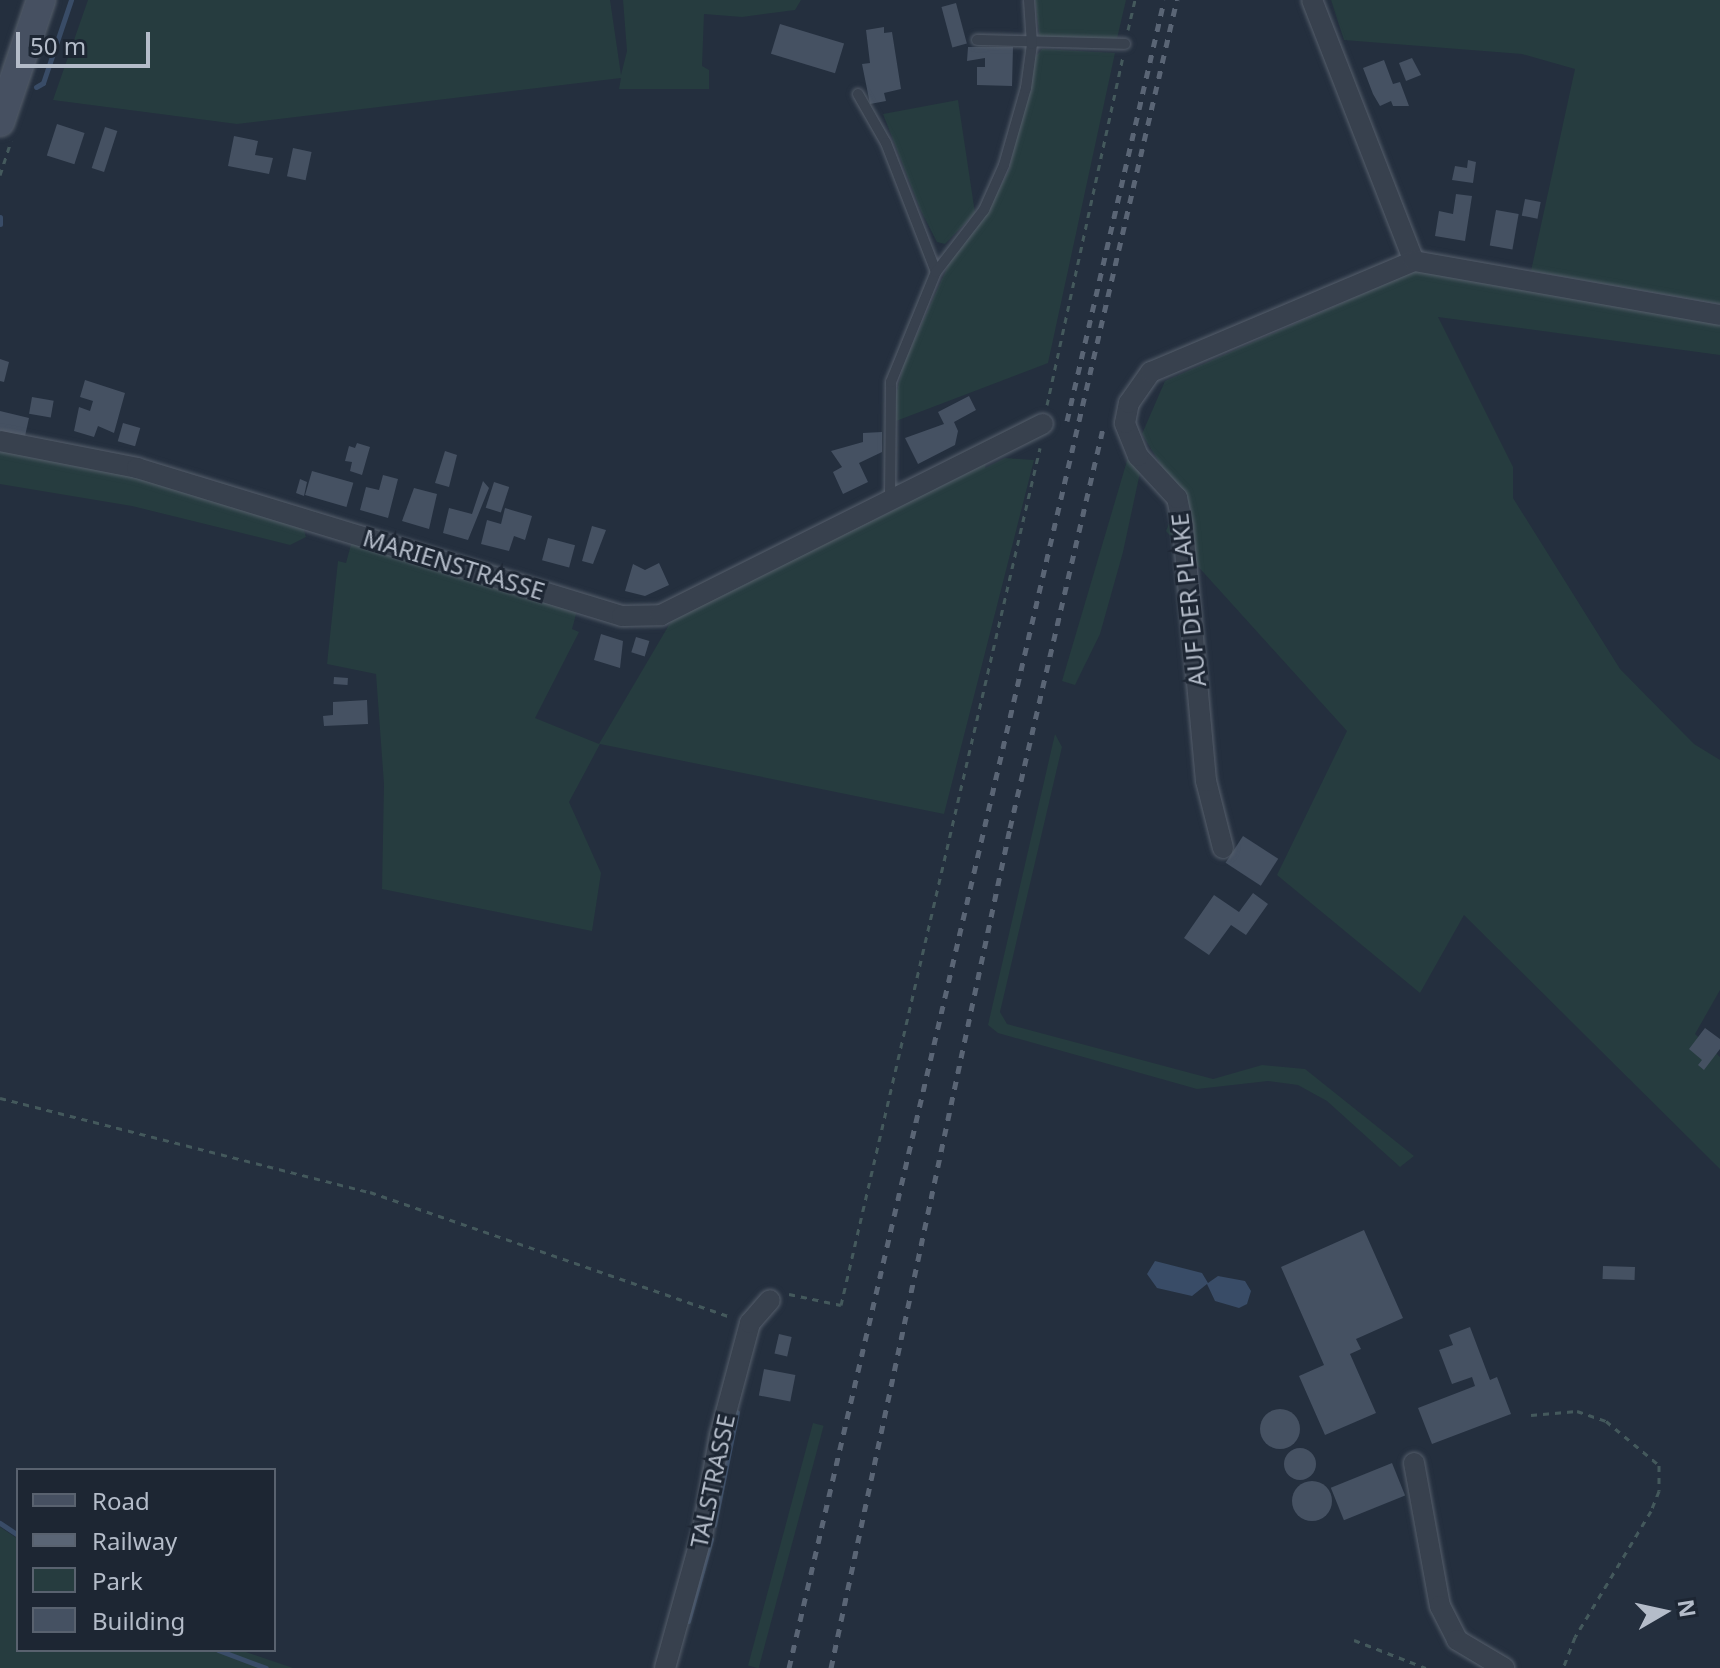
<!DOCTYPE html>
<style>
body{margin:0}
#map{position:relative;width:1720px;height:1668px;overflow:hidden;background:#242f3e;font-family:"Noto Sans",sans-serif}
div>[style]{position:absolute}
.green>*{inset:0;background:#263c3f;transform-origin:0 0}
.water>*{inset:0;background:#394c67}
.stream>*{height:5px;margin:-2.5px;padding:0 2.5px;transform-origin:2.5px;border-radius:2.5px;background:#394c67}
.building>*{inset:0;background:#455162;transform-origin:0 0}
.round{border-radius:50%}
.path>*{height:3px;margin-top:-1.5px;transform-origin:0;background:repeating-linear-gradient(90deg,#44595c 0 6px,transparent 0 12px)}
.roads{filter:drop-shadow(0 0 2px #565f6c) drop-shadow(0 0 2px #565f6c)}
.lane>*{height:10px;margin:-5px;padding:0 5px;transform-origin:5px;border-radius:5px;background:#38414e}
.street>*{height:20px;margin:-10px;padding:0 10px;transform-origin:10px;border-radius:10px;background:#38414e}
.secondary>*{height:28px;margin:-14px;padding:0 14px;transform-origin:14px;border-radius:14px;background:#465061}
.rail>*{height:5px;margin-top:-2.5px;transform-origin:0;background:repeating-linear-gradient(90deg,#5a6575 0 8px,transparent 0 16px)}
span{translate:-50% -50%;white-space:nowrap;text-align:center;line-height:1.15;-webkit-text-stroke:6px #1d2633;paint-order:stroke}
.street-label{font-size:24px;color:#b4bcc9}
.legend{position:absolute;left:16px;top:1468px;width:260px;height:184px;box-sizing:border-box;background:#1d2633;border:2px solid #59626f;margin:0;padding:10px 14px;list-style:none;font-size:24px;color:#b4bcc9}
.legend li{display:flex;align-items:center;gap:16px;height:40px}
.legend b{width:40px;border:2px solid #59626f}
.north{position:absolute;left:1624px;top:1572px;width:80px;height:80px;-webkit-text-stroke:6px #1d2633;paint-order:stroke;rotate:81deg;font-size:22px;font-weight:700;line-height:32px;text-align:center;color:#b4bcc9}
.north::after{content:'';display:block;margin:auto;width:28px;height:36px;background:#b4bcc9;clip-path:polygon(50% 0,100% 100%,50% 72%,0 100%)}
.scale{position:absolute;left:16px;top:32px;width:134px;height:36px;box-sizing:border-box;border:4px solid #b4bcc9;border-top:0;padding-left:10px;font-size:24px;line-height:28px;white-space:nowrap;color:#b4bcc9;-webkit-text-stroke:6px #1d2633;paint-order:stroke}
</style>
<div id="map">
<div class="green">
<i style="clip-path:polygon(88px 0,610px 0,621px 75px,627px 51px,623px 0,801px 0,795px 10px,742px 17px,704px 14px,702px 66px,709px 70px,709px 89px,619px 89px,621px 78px,237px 124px,53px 100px)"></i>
<i style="clip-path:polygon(1035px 0,1126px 0,1116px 43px,1040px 40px)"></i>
<i style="clip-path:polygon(1331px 0,1720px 0,1720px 304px,1531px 271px,1575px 69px,1522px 54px,1344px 40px)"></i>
<i style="clip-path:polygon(1042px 49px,1115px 53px,1048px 363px,896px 421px,895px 399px,904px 363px,952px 257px,985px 216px,1009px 170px,1035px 57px)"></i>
<i style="clip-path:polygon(958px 100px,975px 213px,945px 244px,937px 242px,921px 211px,883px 114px)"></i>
<i style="clip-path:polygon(1421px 268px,1720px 325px,1720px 355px,1438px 317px,1513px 467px,1513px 498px,1620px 669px,1694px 744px,1720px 760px,1720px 990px,1695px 1034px,1720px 1057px,1720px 1169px,1464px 915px,1420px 993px,1277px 875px,1347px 731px,1166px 531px,1180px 496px,1142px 434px,1165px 381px)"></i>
<i style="clip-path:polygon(0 449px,136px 477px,303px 527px,306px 537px,290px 545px,132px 506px,0 484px)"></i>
<i style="clip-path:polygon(1129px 454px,1141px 468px,1123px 552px,1100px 634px,1075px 685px,1062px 681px)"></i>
<i style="clip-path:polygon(987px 458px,985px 468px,1005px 458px,1034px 460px,944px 814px,600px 744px,569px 802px,601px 873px,592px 931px,382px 889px,384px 784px,376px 674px,327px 664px,338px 561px,346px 563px,352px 541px,578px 607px,572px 629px,579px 632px,535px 718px,599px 744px,676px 613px)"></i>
<i style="clip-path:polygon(1055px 734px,1062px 747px,1000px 1012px,1007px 1024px,1213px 1079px,1262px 1065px,1305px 1069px,1414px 1156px,1400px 1167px,1327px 1101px,1298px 1085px,1268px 1081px,1197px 1089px,998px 1033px,988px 1025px)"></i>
<i style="left:813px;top:1423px;width:11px;height:251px;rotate:15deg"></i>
<i style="clip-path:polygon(0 1527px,18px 1539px,18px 1650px,240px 1650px,293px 1668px,0 1668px)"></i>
</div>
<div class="water">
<i style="clip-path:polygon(1155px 1261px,1202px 1273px,1208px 1283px,1218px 1276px,1245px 1281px,1251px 1291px,1247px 1304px,1239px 1308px,1215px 1301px,1207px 1284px,1192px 1296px,1157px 1288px,1147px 1274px)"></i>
</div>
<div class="stream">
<i style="left:36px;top:87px;width:8px;rotate:-30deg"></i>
<i style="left:43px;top:83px;width:88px;rotate:-71.4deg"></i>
<i style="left:0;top:217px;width:7px;rotate:90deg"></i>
<i style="left:0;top:1523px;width:22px;rotate:34deg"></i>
<i style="left:714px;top:1525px;width:115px;rotate:-78.5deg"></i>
<i style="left:688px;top:1621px;width:85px;rotate:-74.3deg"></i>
<i style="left:218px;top:1650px;width:51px;rotate:20.6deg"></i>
</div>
<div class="building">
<i style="left:956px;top:3px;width:42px;height:15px;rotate:75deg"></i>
<i style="left:780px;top:24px;width:67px;height:31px;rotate:17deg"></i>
<i style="clip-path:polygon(884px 27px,884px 33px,892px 32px,901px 89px,884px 93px,886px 101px,870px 104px,862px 64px,870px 63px,866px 30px)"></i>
<i style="clip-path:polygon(968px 47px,1013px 47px,1012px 86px,977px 85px,977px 67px,985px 67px,985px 58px,967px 61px)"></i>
<i style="clip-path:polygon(1412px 58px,1421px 75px,1406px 81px,1399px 63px)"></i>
<i style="clip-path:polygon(1384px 60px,1393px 84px,1400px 82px,1409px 106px,1393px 106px,1391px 101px,1380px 106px,1373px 94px,1363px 68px)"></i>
<i style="left:57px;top:124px;width:29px;height:33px;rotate:18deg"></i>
<i style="left:105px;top:127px;width:13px;height:43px;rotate:18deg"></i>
<i style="clip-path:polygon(234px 136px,258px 141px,255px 155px,273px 158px,269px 174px,228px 166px)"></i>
<i style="left:293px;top:148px;width:19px;height:29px;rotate:12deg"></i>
<i style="clip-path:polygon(1468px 160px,1476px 162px,1473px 183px,1452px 180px,1455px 166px,1467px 168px)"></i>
<i style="clip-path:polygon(1456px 194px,1472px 196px,1465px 241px,1435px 236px,1439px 211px,1453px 214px)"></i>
<i style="left:1525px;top:199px;width:16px;height:17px;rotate:11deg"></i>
<i style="left:1496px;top:210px;width:23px;height:36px;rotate:10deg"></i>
<i style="clip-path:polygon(0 359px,9px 362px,4px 382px,0 381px)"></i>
<i style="clip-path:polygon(85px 380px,125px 393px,114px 433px,98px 426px,94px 437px,74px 431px,79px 407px,90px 411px,93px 401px,80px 397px)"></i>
<i style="clip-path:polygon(969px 396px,976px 410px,954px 422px,958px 431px,955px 445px,918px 464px,905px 438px,944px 424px,938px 412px)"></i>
<i style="left:32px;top:397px;width:22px;height:17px;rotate:10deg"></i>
<i style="clip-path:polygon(0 411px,29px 418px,25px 436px,0 431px)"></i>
<i style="left:123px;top:423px;width:18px;height:19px;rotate:16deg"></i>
<i style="clip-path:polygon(882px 432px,882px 452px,859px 463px,868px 482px,843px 494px,833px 472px,842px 467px,831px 451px,863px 442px,863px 433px)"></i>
<i style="clip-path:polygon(357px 443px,370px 447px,362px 475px,350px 471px,352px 462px,345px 461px,349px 446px,355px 448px)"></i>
<i style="clip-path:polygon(445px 451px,457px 455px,449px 487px,435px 483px)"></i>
<i style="left:312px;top:471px;width:43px;height:25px;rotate:16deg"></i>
<i style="clip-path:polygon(383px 475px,398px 479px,388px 518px,360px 510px,366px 487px,379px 490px)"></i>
<i style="clip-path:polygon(300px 479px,307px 482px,304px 496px,296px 493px)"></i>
<i style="clip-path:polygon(483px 481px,489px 488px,468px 540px,443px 533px,449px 508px,472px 514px)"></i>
<i style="left:494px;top:482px;width:16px;height:27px;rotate:18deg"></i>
<i style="clip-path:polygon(414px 488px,437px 494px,429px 529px,402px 521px)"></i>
<i style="clip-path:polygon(505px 508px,532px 516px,525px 540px,514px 536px,509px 551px,481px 544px,487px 520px,501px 524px)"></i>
<i style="clip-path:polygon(592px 526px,606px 530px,593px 564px,582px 561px)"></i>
<i style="left:548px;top:538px;width:28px;height:23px;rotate:15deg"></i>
<i style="clip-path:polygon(659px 563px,669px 585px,645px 596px,625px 591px,633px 564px,645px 570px)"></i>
<i style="clip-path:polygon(601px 634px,623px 641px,620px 668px,594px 660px)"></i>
<i style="left:636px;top:637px;width:14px;height:16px;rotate:17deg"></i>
<i style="left:334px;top:677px;width:14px;height:7px;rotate:4deg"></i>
<i style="clip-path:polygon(367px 700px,368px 724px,324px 726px,323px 716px,333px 715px,333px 702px)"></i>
<i style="left:1243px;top:836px;width:42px;height:32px;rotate:33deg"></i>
<i style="clip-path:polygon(1253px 893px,1268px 904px,1246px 935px,1231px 925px,1209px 955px,1184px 938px,1214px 895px,1239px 912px)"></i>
<i style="clip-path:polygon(1705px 1028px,1720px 1039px,1720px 1049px,1704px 1070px,1698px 1065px,1702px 1060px,1689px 1049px)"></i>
<i style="clip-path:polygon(1364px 1230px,1403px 1318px,1356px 1339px,1361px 1349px,1350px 1354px,1376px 1413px,1325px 1435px,1299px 1376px,1324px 1365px,1281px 1267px)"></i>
<i style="left:1603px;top:1266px;width:32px;height:13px;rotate:2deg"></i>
<i style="clip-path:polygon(1470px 1327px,1490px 1380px,1497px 1377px,1511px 1414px,1432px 1444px,1418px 1408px,1475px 1386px,1472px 1377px,1452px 1384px,1439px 1350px,1453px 1345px,1449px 1335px)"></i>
<i style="left:779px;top:1334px;width:13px;height:20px;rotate:13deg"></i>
<i style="left:764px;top:1369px;width:32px;height:27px;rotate:11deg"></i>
<i class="round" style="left:1260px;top:1409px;width:40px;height:40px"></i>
<i class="round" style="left:1284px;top:1448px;width:32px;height:32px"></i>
<i style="left:1392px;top:1463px;width:35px;height:66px;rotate:68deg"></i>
<i class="round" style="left:1292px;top:1481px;width:40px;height:40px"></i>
</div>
<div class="path">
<i style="left:1128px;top:30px;width:31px;rotate:-77deg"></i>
<i style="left:0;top:175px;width:36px;rotate:-72deg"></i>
<i style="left:1047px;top:405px;width:356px;rotate:-77.7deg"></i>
<i style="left:0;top:1098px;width:382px;rotate:14.3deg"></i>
<i style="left:370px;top:1192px;width:382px;rotate:19.1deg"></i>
<i style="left:789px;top:1294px;width:53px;rotate:11.9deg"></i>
<i style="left:841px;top:1305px;width:880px;rotate:-76.93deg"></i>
<i style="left:1531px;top:1415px;width:46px;rotate:-5deg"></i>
<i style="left:1577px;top:1411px;width:31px;rotate:19deg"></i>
<i style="left:1606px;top:1421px;width:69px;rotate:39.7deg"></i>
<i style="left:1659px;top:1465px;width:26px;rotate:90deg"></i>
<i style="left:1659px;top:1491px;width:22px;rotate:112deg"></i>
<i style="left:1651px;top:1511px;width:147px;rotate:121.1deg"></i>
<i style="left:1575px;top:1637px;width:33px;rotate:111deg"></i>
<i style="left:1354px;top:1640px;width:77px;rotate:21.3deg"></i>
</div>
<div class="roads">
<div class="lane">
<i style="left:977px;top:40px;width:148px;rotate:1.5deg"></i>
<i style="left:858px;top:94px;width:56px;rotate:60.3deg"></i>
<i style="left:886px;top:143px;width:138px;rotate:68.8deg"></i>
<i style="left:890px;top:501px;width:119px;rotate:-89.5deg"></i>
<i style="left:891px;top:382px;width:119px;rotate:-67.8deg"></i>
<i style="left:936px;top:272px;width:78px;rotate:-52.3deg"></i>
<i style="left:984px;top:210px;width:49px;rotate:-66deg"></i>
<i style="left:1004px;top:165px;width:80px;rotate:-74.1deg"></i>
<i style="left:1026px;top:88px;width:44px;rotate:-82.2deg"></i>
<i style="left:1032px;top:44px;width:44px;rotate:-93.9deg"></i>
</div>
<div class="street">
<i style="left:1312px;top:0;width:280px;rotate:68.7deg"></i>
<i style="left:0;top:441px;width:140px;rotate:11.1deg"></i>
<i style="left:137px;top:468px;width:507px;rotate:16.97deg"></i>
<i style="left:622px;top:616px;width:39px;rotate:-1deg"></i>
<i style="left:661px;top:615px;width:427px;rotate:-26.6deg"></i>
<i style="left:1223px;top:848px;width:69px;rotate:-104.2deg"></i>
<i style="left:1206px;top:781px;width:256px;rotate:-95.2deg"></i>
<i style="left:1183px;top:526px;width:29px;rotate:-102deg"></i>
<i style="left:1177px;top:498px;width:57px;rotate:-132.9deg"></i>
<i style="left:1138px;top:456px;width:35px;rotate:-112deg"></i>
<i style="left:1125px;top:423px;width:20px;rotate:-79deg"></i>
<i style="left:1129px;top:403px;width:38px;rotate:-55deg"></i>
<i style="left:1151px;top:372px;width:285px;rotate:-22.9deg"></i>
<i style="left:1414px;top:261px;width:311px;rotate:10deg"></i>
<i style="left:1414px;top:1463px;width:145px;rotate:79.7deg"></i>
<i style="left:1440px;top:1606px;width:38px;rotate:63deg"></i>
<i style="left:1457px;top:1640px;width:55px;rotate:30.8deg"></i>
<i style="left:665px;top:1668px;width:138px;rotate:-74.5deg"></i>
<i style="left:702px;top:1535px;width:102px;rotate:-79.8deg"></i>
<i style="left:720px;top:1435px;width:116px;rotate:-75deg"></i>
<i style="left:750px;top:1323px;width:30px;rotate:-49deg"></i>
</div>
<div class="secondary">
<i style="left:0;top:122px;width:129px;rotate:-71.4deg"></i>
</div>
</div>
<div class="rail">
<i style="left:1067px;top:421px;width:432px;rotate:-77deg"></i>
<i style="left:789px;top:1668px;width:1713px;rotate:-76.91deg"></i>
<i style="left:831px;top:1668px;width:859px;rotate:-77.97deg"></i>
<i style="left:1010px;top:828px;width:414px;rotate:-76.9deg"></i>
</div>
<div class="street-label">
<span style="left:454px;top:564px;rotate:17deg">MARIENSTRASSE</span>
<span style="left:1188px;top:600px;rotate:-96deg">AUF DER PLAKE</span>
<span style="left:712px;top:1481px;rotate:-78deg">TALSTRASSE</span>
</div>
<ul class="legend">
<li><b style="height:10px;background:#465061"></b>Road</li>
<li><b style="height:10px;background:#5a6575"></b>Railway</li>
<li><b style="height:22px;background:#263c3f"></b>Park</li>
<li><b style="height:22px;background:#455162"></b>Building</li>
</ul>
<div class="north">N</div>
<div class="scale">50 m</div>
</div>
